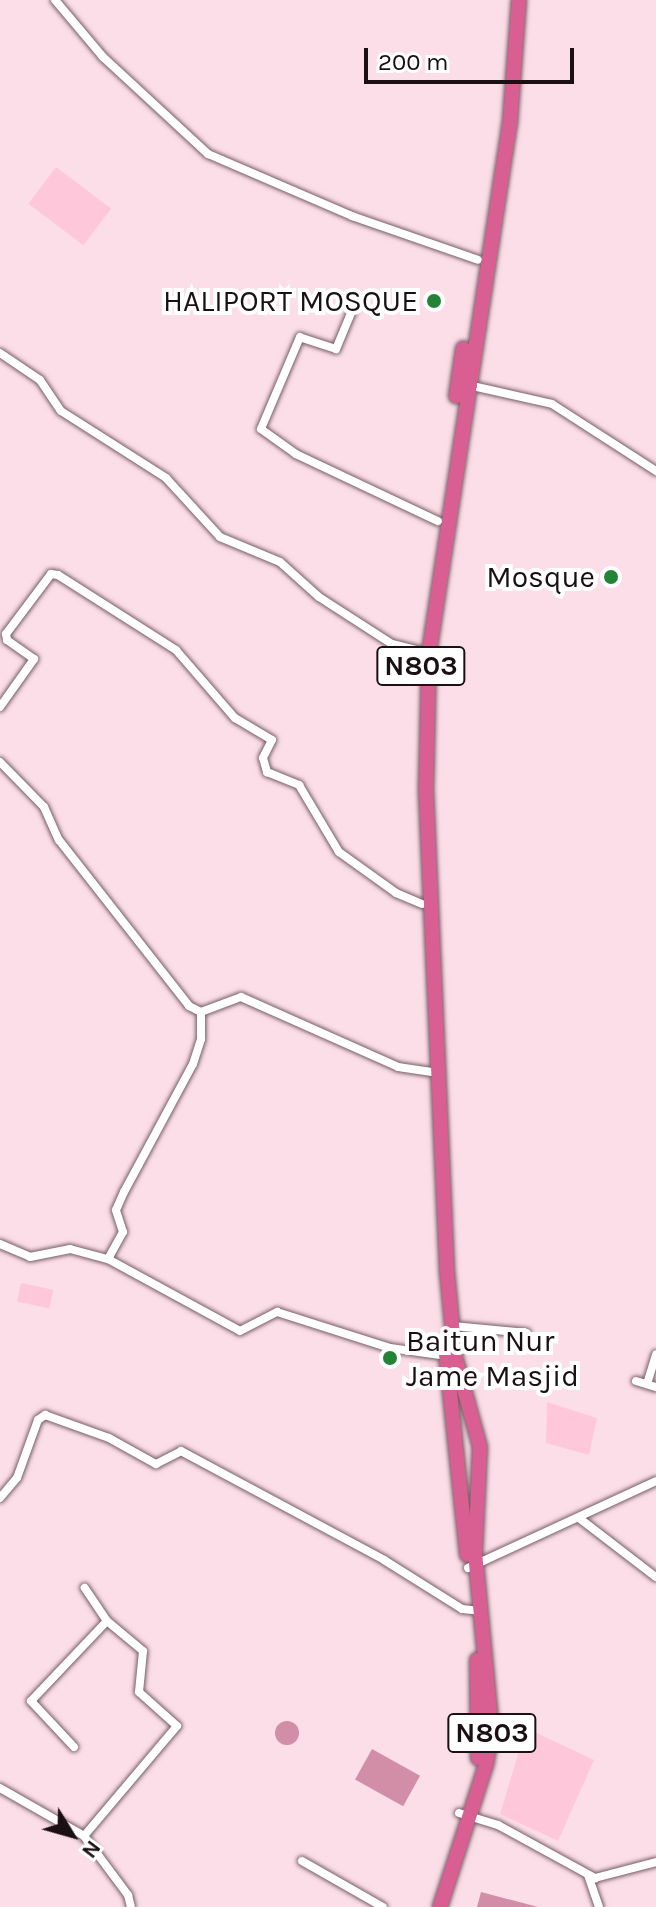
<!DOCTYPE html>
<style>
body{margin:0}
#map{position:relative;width:656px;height:1907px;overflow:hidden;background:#fcdee8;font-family:Karla,sans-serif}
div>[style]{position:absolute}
.green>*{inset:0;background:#fec8da;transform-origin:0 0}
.water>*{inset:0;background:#d28ea6;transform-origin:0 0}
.round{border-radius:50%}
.roads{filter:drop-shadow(0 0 2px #775e66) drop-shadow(0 0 2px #775e66)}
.street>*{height:8px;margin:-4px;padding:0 4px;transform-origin:4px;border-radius:4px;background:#fff}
.highway>*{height:14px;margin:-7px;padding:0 7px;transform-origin:7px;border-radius:7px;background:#d95e91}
.dots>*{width:22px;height:22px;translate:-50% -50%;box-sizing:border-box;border:4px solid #fff;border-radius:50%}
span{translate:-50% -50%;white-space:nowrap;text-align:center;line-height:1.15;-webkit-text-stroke:8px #fff;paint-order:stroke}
.shield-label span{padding:2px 6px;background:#fff;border:2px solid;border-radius:6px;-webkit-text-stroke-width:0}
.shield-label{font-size:28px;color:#1a1014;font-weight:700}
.poi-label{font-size:30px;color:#1a1014}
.right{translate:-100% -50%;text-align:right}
.left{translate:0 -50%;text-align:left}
.north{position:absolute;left:32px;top:1795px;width:80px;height:80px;-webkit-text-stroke:6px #fff;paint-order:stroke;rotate:127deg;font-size:22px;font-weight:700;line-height:32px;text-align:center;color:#1a1014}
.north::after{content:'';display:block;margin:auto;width:28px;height:36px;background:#1a1014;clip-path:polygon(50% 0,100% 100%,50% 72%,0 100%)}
.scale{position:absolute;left:364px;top:48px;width:210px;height:36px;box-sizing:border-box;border:4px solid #1a1014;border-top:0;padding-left:10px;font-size:24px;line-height:28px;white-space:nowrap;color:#1a1014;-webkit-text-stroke:6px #fff;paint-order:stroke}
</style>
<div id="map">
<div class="green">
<i style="left:56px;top:167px;width:69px;height:46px;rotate:37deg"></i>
<i style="left:21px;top:1283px;width:33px;height:19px;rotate:12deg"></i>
<i style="clip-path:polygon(547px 1402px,597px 1418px,589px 1455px,546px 1443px)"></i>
<i style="clip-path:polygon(526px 1728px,594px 1760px,558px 1841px,500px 1814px)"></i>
</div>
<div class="water">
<i class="round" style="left:275px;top:1721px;width:24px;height:24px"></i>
<i style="left:372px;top:1749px;width:55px;height:35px;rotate:29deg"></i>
<i style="clip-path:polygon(481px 1892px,538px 1907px,477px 1907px)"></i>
</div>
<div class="roads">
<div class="street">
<i style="left:55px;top:0;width:75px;rotate:49.9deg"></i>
<i style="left:103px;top:57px;width:143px;rotate:42.7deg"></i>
<i style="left:208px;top:154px;width:157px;rotate:23.3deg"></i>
<i style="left:352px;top:216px;width:133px;rotate:19.2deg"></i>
<i style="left:354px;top:306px;width:47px;rotate:112.7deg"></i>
<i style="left:336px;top:349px;width:38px;rotate:-162deg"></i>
<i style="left:300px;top:337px;width:100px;rotate:113deg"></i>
<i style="left:261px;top:429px;width:43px;rotate:35.5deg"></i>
<i style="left:296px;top:454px;width:157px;rotate:25.3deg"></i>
<i style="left:0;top:353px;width:48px;rotate:34deg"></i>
<i style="left:40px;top:380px;width:37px;rotate:56deg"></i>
<i style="left:61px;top:411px;width:125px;rotate:32.5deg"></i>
<i style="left:166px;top:478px;width:80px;rotate:47.5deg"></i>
<i style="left:220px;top:537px;width:65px;rotate:22.6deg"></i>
<i style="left:280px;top:562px;width:52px;rotate:41.9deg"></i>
<i style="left:319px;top:597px;width:87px;rotate:32.8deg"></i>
<i style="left:392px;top:644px;width:38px;rotate:14deg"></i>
<i style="left:468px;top:385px;width:86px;rotate:12.7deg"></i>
<i style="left:552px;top:404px;width:124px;rotate:32.8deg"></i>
<i style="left:0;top:707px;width:59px;rotate:-54.7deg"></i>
<i style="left:34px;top:659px;width:33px;rotate:-145deg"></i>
<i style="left:7px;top:640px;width:6px;rotate:-99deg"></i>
<i style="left:6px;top:634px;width:75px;rotate:-53.1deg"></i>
<i style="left:51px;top:574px;width:7px;rotate:8deg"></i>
<i style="left:58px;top:575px;width:140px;rotate:32.4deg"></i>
<i style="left:176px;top:650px;width:90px;rotate:49.1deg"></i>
<i style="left:235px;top:718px;width:43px;rotate:30.7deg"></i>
<i style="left:272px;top:740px;width:20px;rotate:117deg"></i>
<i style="left:263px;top:758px;width:15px;rotate:74deg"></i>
<i style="left:267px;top:772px;width:35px;rotate:22deg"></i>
<i style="left:299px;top:785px;width:78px;rotate:59.2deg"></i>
<i style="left:339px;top:852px;width:70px;rotate:35.7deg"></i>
<i style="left:396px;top:893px;width:28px;rotate:23deg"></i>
<i style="left:0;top:762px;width:63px;rotate:45.6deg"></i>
<i style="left:44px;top:807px;width:36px;rotate:66deg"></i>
<i style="left:59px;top:840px;width:211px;rotate:51.9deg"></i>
<i style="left:189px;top:1006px;width:13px;rotate:27deg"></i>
<i style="left:201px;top:1012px;width:43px;rotate:-20.6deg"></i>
<i style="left:241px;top:997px;width:172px;rotate:24deg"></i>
<i style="left:398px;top:1067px;width:41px;rotate:8.3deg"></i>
<i style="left:0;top:1244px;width:33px;rotate:23deg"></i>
<i style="left:30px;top:1257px;width:41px;rotate:-11.3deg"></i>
<i style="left:70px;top:1249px;width:39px;rotate:15deg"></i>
<i style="left:108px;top:1259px;width:150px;rotate:28.6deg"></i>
<i style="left:240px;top:1331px;width:42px;rotate:-27.2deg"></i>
<i style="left:277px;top:1312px;width:119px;rotate:17.7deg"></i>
<i style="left:390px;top:1348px;width:58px;rotate:8deg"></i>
<i style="left:108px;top:1259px;width:31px;rotate:-61deg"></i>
<i style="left:123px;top:1232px;width:23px;rotate:-108deg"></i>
<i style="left:116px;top:1210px;width:20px;rotate:-66deg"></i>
<i style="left:124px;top:1192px;width:145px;rotate:-61.7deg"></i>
<i style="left:193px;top:1064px;width:26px;rotate:-72deg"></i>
<i style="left:201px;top:1039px;width:27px;rotate:-90deg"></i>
<i style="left:453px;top:1326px;width:74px;rotate:5.4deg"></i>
<i style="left:636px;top:1381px;width:21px;rotate:17deg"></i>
<i style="left:647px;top:1384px;width:31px;rotate:-73deg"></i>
<i style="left:0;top:1498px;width:26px;rotate:-50deg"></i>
<i style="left:17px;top:1478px;width:62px;rotate:-70.1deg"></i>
<i style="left:38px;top:1420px;width:9px;rotate:-36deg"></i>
<i style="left:45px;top:1415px;width:68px;rotate:19.8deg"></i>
<i style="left:109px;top:1438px;width:54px;rotate:29deg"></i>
<i style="left:156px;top:1464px;width:28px;rotate:-27deg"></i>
<i style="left:181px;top:1451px;width:230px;rotate:28.2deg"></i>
<i style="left:384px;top:1560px;width:92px;rotate:32.1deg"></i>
<i style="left:462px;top:1609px;width:18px;rotate:6deg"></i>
<i style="left:579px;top:1518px;width:97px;rotate:37.5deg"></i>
<i style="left:468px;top:1568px;width:207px;rotate:-24.8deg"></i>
<i style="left:74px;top:1747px;width:63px;rotate:-133.1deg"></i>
<i style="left:31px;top:1701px;width:110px;rotate:-46.5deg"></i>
<i style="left:0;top:1788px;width:97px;rotate:29.7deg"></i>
<i style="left:84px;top:1836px;width:74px;rotate:53.3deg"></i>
<i style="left:128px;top:1895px;width:12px;rotate:76deg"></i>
<i style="left:459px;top:1813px;width:41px;rotate:17.1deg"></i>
<i style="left:498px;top:1825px;width:111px;rotate:28.7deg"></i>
<i style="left:595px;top:1878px;width:63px;rotate:-14.7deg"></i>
<i style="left:84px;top:1836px;width:144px;rotate:-49.8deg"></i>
<i style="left:177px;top:1726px;width:51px;rotate:-138.2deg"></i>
<i style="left:139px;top:1692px;width:41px;rotate:-84.4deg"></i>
<i style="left:143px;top:1651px;width:47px;rotate:-140.2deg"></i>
<i style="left:107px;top:1621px;width:40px;rotate:-124deg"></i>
<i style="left:302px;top:1861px;width:93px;rotate:29.6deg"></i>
<i style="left:588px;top:1875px;width:34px;rotate:71deg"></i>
</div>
<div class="highway">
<i style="left:456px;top:396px;width:48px;rotate:-81.5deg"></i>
<i style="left:445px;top:1345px;width:211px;rotate:84deg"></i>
<i style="left:477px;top:1660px;width:98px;rotate:89.4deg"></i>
<i style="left:440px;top:1907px;width:149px;rotate:-72.1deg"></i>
<i style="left:486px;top:1765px;width:34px;rotate:-80deg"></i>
<i style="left:492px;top:1732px;width:181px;rotate:-95.4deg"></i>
<i style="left:475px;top:1552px;width:105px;rotate:-87.3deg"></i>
<i style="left:480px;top:1447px;width:94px;rotate:-105.4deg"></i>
<i style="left:455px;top:1356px;width:84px;rotate:-95.4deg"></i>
<i style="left:447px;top:1272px;width:483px;rotate:-92.5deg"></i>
<i style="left:426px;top:789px;width:136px;rotate:-88.7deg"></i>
<i style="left:429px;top:653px;width:537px;rotate:-81.33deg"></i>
<i style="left:510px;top:122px;width:122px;rotate:-85.8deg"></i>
</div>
</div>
<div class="dots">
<i style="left:434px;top:301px;background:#238336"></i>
<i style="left:611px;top:577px;background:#238336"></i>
<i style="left:390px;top:1358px;background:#238336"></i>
</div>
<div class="shield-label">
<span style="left:421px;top:666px">N803</span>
<span style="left:492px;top:1733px">N803</span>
</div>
<div class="poi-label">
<span class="right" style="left:418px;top:301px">HALIPORT MOSQUE</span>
<span class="right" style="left:595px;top:577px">Mosque</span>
<span class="left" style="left:406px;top:1358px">Baitun Nur<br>Jame Masjid</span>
</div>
<div class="north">N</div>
<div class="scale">200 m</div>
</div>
